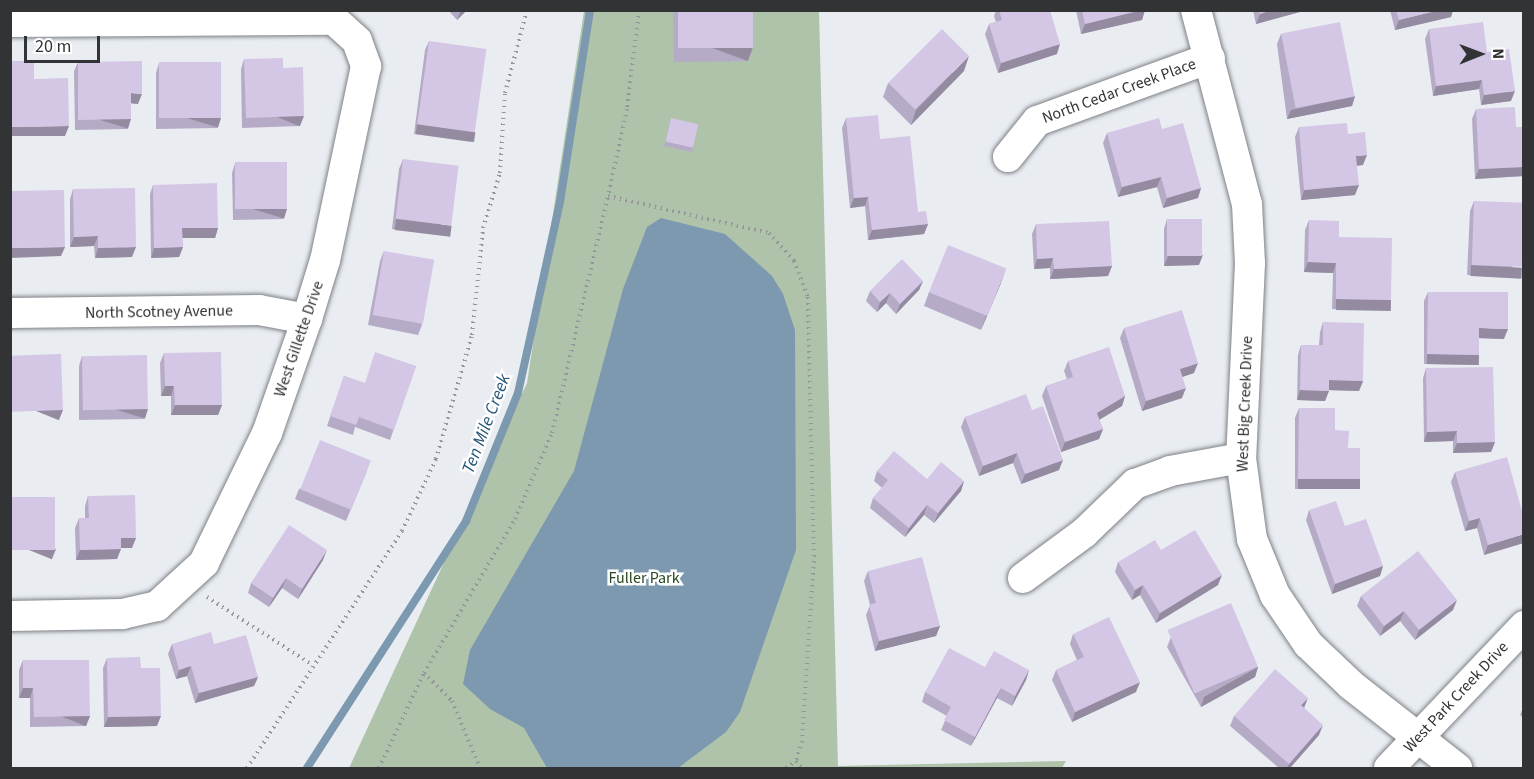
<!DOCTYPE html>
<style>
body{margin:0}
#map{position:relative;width:1534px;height:779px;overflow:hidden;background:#e9edf2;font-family:"Source Sans 3",sans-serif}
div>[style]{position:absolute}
.green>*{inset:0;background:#aec3a9}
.water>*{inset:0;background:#7d99af}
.stream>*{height:8px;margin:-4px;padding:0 4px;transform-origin:4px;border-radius:4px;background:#7d99af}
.path>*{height:4px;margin-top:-2px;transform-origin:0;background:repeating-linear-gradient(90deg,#94979a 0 1.5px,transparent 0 6px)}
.roads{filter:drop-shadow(0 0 2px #7e8185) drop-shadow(0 0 2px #7e8185)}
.minor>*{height:30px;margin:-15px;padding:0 15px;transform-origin:15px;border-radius:15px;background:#fff}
.wall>*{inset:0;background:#b6abc6}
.shaded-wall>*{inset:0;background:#948ba1;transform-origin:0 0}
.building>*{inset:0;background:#d4c7e6;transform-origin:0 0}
span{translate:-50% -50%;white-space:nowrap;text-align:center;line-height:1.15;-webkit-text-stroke:5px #fff;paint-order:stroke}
.street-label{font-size:16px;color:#313334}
.park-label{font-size:16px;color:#274720}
.water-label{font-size:18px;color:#265677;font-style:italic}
.frame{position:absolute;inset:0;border:12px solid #313334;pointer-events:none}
.north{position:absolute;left:1450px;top:24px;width:60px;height:60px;-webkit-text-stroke:4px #fff;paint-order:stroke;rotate:89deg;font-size:16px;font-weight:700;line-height:24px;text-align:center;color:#313334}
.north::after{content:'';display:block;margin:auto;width:21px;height:27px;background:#313334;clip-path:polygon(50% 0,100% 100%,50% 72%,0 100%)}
.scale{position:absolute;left:24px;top:36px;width:76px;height:27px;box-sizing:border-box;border:3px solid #313334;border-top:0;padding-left:8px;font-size:18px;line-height:21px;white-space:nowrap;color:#313334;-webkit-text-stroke:4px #fff;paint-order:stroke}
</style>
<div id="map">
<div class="green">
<i style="clip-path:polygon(584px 11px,819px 11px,838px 766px,1066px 761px,1062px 768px,349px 768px,527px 383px)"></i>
</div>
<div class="water">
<i style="clip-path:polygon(661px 218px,725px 234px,772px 276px,783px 294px,795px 330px,796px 550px,740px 712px,726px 732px,678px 768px,547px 768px,524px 728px,490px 709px,463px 684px,470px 650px,574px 471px,623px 289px,647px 227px)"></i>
</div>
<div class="stream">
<i style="left:307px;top:768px;width:294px;rotate:-57.2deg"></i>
<i style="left:466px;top:521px;width:138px;rotate:-67.9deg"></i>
<i style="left:518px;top:393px;width:196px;rotate:-77.6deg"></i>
<i style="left:560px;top:202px;width:194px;rotate:-81.1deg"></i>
</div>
<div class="path">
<i style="left:639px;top:10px;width:100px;rotate:96.9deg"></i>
<i style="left:627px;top:109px;width:89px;rotate:102.3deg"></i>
<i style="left:608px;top:196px;width:165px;rotate:12.9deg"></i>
<i style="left:769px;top:233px;width:38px;rotate:48deg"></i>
<i style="left:794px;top:261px;width:39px;rotate:69deg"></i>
<i style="left:808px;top:297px;width:258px;rotate:88.7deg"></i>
<i style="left:814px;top:555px;width:186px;rotate:93.7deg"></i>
<i style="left:802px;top:741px;width:21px;rotate:107deg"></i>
<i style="left:796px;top:761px;width:9px;rotate:49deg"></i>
<i style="left:207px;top:597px;width:124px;rotate:32.8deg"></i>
<i style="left:424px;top:673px;width:40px;rotate:45deg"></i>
<i style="left:452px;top:701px;width:73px;rotate:67.3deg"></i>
<i style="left:247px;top:768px;width:283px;rotate:-56.8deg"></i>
<i style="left:402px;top:531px;width:80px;rotate:-64.7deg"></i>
<i style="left:436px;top:459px;width:129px;rotate:-73.8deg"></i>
<i style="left:472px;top:335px;width:108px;rotate:-84.1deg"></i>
<i style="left:483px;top:228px;width:58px;rotate:-72.8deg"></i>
<i style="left:500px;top:173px;width:80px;rotate:-86.4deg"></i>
<i style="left:505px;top:93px;width:86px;rotate:-75.2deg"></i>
<i style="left:379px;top:768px;width:105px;rotate:-64.7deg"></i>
<i style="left:424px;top:673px;width:179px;rotate:-59.4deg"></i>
<i style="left:515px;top:519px;width:94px;rotate:-66.7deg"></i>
<i style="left:552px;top:433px;width:244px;rotate:-76.7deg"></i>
<i style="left:786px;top:768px;width:12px;rotate:-35deg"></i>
</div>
<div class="roads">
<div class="minor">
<i style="left:1196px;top:10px;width:201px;rotate:75.3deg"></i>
<i style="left:1247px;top:204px;width:59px;rotate:87.1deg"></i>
<i style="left:1250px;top:263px;width:195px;rotate:92.6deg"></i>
<i style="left:1241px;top:458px;width:82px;rotate:82.3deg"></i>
<i style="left:1252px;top:539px;width:61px;rotate:67.7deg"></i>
<i style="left:1275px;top:595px;width:59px;rotate:56deg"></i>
<i style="left:1308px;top:644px;width:59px;rotate:43.6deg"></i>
<i style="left:1351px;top:685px;width:135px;rotate:38.1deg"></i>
<i style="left:10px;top:22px;width:324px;rotate:-0.4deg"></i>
<i style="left:334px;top:20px;width:31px;rotate:42deg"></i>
<i style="left:357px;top:41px;width:27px;rotate:70deg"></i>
<i style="left:366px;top:66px;width:198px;rotate:101.9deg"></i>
<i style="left:325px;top:260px;width:62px;rotate:107deg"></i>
<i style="left:307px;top:319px;width:121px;rotate:109.3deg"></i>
<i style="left:267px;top:433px;width:144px;rotate:115.9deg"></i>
<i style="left:204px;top:563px;width:64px;rotate:137.5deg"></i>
<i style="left:157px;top:606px;width:36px;rotate:167deg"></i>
<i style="left:122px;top:614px;width:112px;rotate:179deg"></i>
<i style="left:1008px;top:157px;width:46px;rotate:-51.1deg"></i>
<i style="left:1037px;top:121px;width:184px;rotate:-20deg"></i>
<i style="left:10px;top:313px;width:249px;rotate:-0.7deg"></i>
<i style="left:259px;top:310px;width:49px;rotate:10.6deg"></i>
<i style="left:1023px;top:578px;width:76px;rotate:-36.4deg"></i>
<i style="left:1084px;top:533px;width:71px;rotate:-43.9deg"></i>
<i style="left:1135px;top:484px;width:37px;rotate:-20deg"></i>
<i style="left:1170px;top:471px;width:72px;rotate:-10.4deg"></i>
<i style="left:1389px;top:768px;width:196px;rotate:-46.4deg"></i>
</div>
</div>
<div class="wall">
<i style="clip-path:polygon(448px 10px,467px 10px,457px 20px)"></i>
<i style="clip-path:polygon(674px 10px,753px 10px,753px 47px,748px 61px,674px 62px,673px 13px)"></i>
<i style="clip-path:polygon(996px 10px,1050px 10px,1057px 54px,998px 73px,985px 34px,989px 24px,996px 22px,994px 16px)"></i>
<i style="clip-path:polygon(1076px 10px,1145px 10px,1142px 20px,1081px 34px)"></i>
<i style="clip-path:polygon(1253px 10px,1307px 10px,1256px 24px)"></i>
<i style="clip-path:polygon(1390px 10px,1453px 10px,1451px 17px,1395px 30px)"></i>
<i style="clip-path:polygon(1429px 29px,1487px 52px,1511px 101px,1481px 105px,1479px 89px,1433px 96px,1425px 39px)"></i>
<i style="clip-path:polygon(1281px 34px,1355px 96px,1352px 106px,1287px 119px,1277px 44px)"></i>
<i style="clip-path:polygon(429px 41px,475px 132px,471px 142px,414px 134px,425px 50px)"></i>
<i style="clip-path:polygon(244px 59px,283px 68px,300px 126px,242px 128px,241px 69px)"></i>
<i style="clip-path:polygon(78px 62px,138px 104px,131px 103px,128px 129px,75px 130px,74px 71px)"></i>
<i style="clip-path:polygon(159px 63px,218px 128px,156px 129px,156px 73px)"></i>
<i style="clip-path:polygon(964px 71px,911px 125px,883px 97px,888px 83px)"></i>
<i style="clip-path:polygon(1476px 109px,1516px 127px,1524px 127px,1524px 176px,1475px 179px,1472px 119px)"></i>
<i style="clip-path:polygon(671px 118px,694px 146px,692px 152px,664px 146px)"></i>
<i style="clip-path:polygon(846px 118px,880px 139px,918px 212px,928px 224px,924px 234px,868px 240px,865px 206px,850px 208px,842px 128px)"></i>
<i style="clip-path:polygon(1299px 127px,1348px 134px,1363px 165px,1357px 166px,1355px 195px,1301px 200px,1295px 137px)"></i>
<i style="clip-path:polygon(1162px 129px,1201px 188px,1198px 198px,1163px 208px,1157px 187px,1118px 197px,1103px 143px,1107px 133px)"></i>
<i style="clip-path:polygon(403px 159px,448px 236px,392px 229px,399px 169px)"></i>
<i style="clip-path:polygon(235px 163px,284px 219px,233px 220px,232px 173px)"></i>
<i style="clip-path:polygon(153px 185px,218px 228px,215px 238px,182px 238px,183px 247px,179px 257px,151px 258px,150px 194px)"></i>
<i style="clip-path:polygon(73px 189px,132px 257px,95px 258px,94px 246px,70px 247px,70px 199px)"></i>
<i style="clip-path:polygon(1474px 201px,1519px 278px,1467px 275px,1470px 211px)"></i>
<i style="clip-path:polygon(1167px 219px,1199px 265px,1164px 266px,1164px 229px)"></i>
<i style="clip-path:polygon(1309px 220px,1339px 237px,1391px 300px,1387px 310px,1332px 309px,1333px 273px,1304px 272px,1305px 230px)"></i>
<i style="clip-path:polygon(1036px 224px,1112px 266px,1108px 276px,1050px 279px,1050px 268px,1034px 269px,1032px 234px)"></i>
<i style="clip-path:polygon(384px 251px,422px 325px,418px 335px,368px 325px,380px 261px)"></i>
<i style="clip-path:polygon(923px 281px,919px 290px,896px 314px,886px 303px,877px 312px,866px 301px,870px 291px)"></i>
<i style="clip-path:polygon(1001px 283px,981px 330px,924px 306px,929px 292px)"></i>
<i style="clip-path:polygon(1428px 292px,1504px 339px,1479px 338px,1475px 365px,1424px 364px,1424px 301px)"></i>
<i style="clip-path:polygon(1323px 322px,1363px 381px,1359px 391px,1329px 390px,1325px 401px,1297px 400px,1298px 355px,1301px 345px,1319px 345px,1320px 332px)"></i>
<i style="clip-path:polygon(1124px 328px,1194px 373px,1182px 377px,1182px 398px,1142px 411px,1120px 338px)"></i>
<i style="clip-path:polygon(164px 353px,222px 405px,218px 415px,171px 415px,171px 396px,161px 396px,160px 363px)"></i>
<i style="clip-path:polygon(82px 356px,145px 419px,79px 420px,79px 366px)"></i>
<i style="clip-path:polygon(1068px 361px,1125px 396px,1122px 406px,1099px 420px,1103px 429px,1099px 439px,1061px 452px,1042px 396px,1046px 386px,1067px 379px,1064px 371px)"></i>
<i style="clip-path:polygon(416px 366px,390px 440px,355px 427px,353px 435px,327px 426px,344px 376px,364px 383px)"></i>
<i style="clip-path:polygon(1426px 368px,1495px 442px,1491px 452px,1453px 453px,1453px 441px,1424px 442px,1423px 378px)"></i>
<i style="clip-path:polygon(1299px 408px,1335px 430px,1348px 448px,1360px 479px,1356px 489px,1295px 489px,1295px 418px)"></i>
<i style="clip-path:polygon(1032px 410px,1059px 470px,1021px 484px,1013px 463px,979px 476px,961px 427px,965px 417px)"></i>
<i style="clip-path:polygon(367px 471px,346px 521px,295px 499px,299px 489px)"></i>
<i style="clip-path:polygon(877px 471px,927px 479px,964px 481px,961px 491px,934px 523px,924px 515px,905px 537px,870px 508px,873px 498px,882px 488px,874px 481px)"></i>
<i style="clip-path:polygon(1455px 472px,1524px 518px,1484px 555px,1477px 528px,1465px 531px,1451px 482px)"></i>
<i style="clip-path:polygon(88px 496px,132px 548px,121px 548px,117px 559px,76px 560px,75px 528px,79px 518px,85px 518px,85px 506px)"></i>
<i style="clip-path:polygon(1309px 510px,1383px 566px,1380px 576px,1332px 594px,1306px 520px)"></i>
<i style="clip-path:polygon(1161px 550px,1218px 585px,1156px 623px,1140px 595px,1132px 600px,1115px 572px,1118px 562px)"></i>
<i style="clip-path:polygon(323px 560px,298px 599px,282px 588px,269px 607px,248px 593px,251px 583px)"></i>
<i style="clip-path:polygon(868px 571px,940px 626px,936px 636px,875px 651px,866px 615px,870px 605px,864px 581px)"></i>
<i style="clip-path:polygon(1361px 596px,1453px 610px,1415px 640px,1400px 621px,1380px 636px,1357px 606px)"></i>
<i style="clip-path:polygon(1073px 634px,1136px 692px,1072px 722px,1052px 680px,1056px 670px,1077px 660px,1070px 644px)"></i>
<i style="clip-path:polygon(1171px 637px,1258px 667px,1255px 677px,1201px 707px,1167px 647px)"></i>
<i style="clip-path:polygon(172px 644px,214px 644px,258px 677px,254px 686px,195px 703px,187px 676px,176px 679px,168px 654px)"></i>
<i style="clip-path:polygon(107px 658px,141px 668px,157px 726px,104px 727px,103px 668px)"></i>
<i style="clip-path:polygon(23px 660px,90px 716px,86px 726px,30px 727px,30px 698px,19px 698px,19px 670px)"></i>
<i style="clip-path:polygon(985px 667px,1029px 670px,1026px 680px,1012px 706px,997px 698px,971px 746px,941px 730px,947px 716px,922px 702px,925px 692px)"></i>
<i style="clip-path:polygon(1524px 705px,1524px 718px,1520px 715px)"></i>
<i style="clip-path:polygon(1304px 708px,1319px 735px,1290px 768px,1279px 768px,1230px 726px,1234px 716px)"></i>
</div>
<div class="shaded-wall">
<i style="clip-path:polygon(461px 10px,467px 10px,457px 20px)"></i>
<i style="clip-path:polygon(1142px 10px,1145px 10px,1142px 20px,1081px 34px,1085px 24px)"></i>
<i style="clip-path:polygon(1272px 10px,1307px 10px,1256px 24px,1260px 14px)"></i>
<i style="clip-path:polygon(1440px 10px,1453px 10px,1451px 17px,1395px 30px,1399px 20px)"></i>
<i style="clip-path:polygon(1060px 44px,1057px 54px,998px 73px,1001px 63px)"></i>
<i style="left:753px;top:47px;width:15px;height:74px;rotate:110deg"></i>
<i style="clip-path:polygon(969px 56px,964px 71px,911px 125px,916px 110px)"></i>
<i style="clip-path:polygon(1482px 80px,1479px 89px,1433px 96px,1436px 86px)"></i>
<i style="clip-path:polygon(1515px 91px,1511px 101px,1481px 105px,1484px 95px)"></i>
<i style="clip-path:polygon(131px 93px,142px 94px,138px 104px,128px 103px)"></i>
<i style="clip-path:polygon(1355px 96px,1352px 106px,1287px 119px,1291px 110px)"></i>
<i style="left:304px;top:116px;width:11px;height:58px;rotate:112deg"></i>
<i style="left:221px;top:118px;width:10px;height:61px;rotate:107deg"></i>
<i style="left:131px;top:119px;width:10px;height:53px;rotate:107deg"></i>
<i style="left:417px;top:124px;width:59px;height:10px;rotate:8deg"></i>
<i style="clip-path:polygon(69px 126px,65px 136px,10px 136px,10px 127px)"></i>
<i style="clip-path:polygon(1367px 155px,1363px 165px,1352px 166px,1356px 156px)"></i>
<i style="clip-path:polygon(1524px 167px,1524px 176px,1475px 179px,1479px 169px)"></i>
<i style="clip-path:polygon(1161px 177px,1157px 187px,1118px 197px,1122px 187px)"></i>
<i style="clip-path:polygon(1359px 185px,1355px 195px,1301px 200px,1304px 190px)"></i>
<i style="clip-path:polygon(1201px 188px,1198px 198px,1163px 208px,1167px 198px)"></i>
<i style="clip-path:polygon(868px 197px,865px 206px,850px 208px,854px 198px)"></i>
<i style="left:287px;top:209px;width:10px;height:51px;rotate:107deg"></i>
<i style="left:396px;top:219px;width:56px;height:11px;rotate:7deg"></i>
<i style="clip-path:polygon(928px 224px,924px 234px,868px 240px,872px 230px)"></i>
<i style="clip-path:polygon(182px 228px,218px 228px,215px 238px,179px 238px)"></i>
<i style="clip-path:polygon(98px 236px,94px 246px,70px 247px,74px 237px)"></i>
<i style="clip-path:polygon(65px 247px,61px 256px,10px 258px,10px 248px)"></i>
<i style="clip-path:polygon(136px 247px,132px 257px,95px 258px,98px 248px)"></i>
<i style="clip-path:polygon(183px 247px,179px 257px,151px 258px,154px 248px)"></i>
<i style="clip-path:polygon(1203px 255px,1199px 265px,1164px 266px,1168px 256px)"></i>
<i style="clip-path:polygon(1053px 258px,1050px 268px,1034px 269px,1037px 259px)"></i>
<i style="clip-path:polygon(1308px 262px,1336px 263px,1333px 273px,1304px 272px)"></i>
<i style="left:1471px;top:265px;width:51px;height:11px;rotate:3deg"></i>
<i style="clip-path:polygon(1112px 266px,1108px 276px,1050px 279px,1054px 269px)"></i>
<i style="clip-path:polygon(1006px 269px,1001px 283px,981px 330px,986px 316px)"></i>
<i style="clip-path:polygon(923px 281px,919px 290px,896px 314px,900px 304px)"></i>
<i style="clip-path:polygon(890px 293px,886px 303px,877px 312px,880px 302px)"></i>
<i style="left:1336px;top:299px;width:55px;height:11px;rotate:1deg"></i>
<i style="clip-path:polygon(1479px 328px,1508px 329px,1504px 339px,1475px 338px)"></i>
<i style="left:1427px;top:354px;width:52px;height:10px;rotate:1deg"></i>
<i style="clip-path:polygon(1198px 363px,1194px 373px,1176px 379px,1180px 369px)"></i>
<i style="clip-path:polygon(1329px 380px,1363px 381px,1359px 391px,1325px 390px)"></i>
<i style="clip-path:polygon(165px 386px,174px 386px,171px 396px,161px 396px)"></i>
<i style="clip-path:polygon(1186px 388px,1182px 398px,1142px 411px,1146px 401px)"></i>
<i style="clip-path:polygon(1300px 390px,1329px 391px,1325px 401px,1297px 400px)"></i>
<i style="clip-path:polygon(1125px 396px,1122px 406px,1094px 423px,1097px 413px)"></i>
<i style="clip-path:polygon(175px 405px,222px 405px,218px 415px,171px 415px)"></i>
<i style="left:148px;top:409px;width:10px;height:65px;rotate:107deg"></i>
<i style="left:63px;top:410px;width:11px;height:53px;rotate:112deg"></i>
<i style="clip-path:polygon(1103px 429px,1099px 439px,1061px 452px,1065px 442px)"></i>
<i style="clip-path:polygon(1457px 431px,1453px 441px,1424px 442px,1427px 432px)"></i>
<i style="clip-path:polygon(1495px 442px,1491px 452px,1453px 453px,1457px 443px)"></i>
<i style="clip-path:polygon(1017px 453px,1013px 463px,979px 476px,983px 466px)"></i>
<i style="clip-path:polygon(1063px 460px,1059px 470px,1021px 484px,1025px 474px)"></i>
<i style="left:1298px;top:479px;width:62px;height:10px"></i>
<i style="clip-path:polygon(964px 481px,961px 491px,934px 523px,938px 513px)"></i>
<i style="clip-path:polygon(927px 505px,924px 515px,905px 537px,909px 528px)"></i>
<i style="clip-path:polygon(1480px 518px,1477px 528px,1465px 531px,1469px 521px)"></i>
<i style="clip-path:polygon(1524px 534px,1524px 543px,1484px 555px,1488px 545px)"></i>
<i style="clip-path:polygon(121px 538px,136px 538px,132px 548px,117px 548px)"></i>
<i style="left:56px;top:549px;width:11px;height:46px;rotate:112deg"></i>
<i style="clip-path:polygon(121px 549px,117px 559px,76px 560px,80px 550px)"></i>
<i style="clip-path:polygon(327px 550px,323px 560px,298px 599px,302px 589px)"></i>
<i style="clip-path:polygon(1383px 566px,1380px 576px,1332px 594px,1335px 584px)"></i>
<i style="clip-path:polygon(1222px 575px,1218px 585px,1156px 623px,1160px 613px)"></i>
<i style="clip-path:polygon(286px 578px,282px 588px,269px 607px,273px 598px)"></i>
<i style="clip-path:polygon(1143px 585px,1140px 595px,1132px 600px,1135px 590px)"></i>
<i style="clip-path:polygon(1457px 600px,1453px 610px,1415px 640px,1419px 630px)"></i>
<i style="clip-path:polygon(1404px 611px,1400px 621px,1380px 636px,1384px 626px)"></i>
<i style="clip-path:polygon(940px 626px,936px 636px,875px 651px,879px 641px)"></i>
<i style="clip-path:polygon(191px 666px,187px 676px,176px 679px,179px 670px)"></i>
<i style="clip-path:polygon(1258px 667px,1255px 677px,1201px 707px,1204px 697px)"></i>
<i style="clip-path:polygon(1029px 670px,1026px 680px,1012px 706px,1015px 696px)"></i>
<i style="clip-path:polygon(258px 677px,254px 686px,195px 703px,199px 693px)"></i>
<i style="clip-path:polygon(1140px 682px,1136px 692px,1072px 722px,1075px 712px)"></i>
<i style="clip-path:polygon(23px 688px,33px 688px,30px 698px,19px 698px)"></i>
<i style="clip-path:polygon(1001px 688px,997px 698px,971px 746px,975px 737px)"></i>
<i style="clip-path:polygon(1308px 698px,1304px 708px,1297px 715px,1301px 705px)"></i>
<i style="left:90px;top:716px;width:11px;height:56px;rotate:112deg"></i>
<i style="clip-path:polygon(161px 716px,157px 726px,104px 727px,108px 717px)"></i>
<i style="clip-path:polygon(1323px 725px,1319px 735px,1290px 768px,1287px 768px,1289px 764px)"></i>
</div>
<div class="building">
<i style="left:678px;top:10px;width:75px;height:38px"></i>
<i style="clip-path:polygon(999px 10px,1050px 10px,1060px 44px,1001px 63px,989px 24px,1002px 20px)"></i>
<i style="clip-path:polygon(1082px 10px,1142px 10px,1085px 24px)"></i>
<i style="clip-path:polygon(1259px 10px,1272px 10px,1260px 14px)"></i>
<i style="clip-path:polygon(1396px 10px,1440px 10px,1399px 20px)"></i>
<i style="left:1340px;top:22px;width:76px;height:60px;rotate:79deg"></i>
<i style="clip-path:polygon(1483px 22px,1487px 52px,1509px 49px,1515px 91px,1484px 95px,1482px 80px,1436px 86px,1429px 29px)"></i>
<i style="left:942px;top:29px;width:38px;height:76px;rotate:45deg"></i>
<i style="left:429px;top:41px;width:58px;height:84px;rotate:8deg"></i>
<i style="clip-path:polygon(283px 58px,283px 68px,303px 67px,304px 116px,246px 118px,244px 59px)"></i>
<i style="clip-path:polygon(10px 61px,34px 61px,34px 79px,68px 78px,69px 126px,10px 127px)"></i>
<i style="clip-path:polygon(142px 61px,142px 94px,131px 93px,131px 119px,78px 120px,78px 62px)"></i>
<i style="left:221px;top:62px;width:56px;height:62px;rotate:90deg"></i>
<i style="clip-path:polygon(1515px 107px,1516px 127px,1524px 127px,1524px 167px,1479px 169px,1476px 109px)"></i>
<i style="clip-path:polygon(878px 115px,880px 139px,910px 136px,918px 212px,926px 211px,928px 224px,872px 230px,868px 197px,854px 198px,846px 118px)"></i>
<i style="left:671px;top:118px;width:28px;height:24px;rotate:13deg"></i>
<i style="clip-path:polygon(1159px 118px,1162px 129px,1183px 123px,1201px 188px,1167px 198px,1161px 177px,1122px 187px,1107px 133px)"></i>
<i style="clip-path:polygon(1347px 123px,1348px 134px,1365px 132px,1367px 155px,1356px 156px,1359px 185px,1304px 190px,1299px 127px)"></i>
<i style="left:403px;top:159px;width:56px;height:60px;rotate:7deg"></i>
<i style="left:287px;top:162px;width:47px;height:52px;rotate:90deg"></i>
<i style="clip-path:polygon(217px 183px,218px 228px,182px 228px,183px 247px,154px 248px,153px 185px)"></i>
<i style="clip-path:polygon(135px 188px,136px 247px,98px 248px,98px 236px,74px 237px,73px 189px)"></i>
<i style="left:64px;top:190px;width:57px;height:54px;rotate:89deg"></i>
<i style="left:1474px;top:201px;width:50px;height:64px;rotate:2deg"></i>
<i style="left:1167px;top:219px;width:35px;height:37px"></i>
<i style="clip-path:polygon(1309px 220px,1339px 221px,1339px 237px,1392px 238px,1391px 300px,1336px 299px,1336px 263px,1308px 262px)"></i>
<i style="clip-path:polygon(1109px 221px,1112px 266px,1054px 269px,1053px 258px,1037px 259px,1036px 224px)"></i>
<i style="left:948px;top:245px;width:63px;height:51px;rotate:22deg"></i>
<i style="left:384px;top:251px;width:51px;height:65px;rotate:10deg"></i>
<i style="clip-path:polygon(902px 259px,923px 281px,900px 304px,890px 293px,880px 302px,870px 291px)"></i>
<i style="clip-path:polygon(1428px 292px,1508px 292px,1508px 329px,1479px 328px,1479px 355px,1427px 354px)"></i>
<i style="clip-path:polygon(1182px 310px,1198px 363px,1180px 369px,1186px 388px,1146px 401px,1124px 328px)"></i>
<i style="clip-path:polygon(1323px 322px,1364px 323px,1363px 381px,1329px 380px,1329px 391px,1300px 390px,1301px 345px,1323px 345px)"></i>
<i style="clip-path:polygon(1109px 347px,1125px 396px,1097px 413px,1103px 429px,1065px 442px,1046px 386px,1073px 377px,1068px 361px)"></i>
<i style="clip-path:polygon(221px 352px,222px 405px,175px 405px,174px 386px,165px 386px,164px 353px)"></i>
<i style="clip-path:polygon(375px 352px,416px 366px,394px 430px,359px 417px,356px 425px,330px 416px,344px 376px,365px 383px)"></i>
<i style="left:61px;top:354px;width:56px;height:51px;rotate:88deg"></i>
<i style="left:147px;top:355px;width:54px;height:65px;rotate:89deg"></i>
<i style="clip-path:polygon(1493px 367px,1495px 442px,1457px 443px,1457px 431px,1427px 432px,1426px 368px)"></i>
<i style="clip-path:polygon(1026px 394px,1032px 410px,1043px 406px,1063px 460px,1025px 474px,1017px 453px,983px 466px,965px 417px)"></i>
<i style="clip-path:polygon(1299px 408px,1335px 408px,1335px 430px,1349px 431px,1348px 448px,1360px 448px,1360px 479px,1298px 479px)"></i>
<i style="left:320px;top:440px;width:55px;height:53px;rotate:22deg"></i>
<i style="clip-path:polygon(894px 451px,927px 479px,941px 462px,964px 481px,938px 513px,927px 505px,909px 528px,873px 498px,888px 480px,877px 471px)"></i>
<i style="clip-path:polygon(1507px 457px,1524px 518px,1524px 534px,1488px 545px,1480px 518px,1469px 521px,1455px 472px)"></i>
<i style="clip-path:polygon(135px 495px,136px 538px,121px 538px,121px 549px,80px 550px,79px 518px,89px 518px,88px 496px)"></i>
<i style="left:10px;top:497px;width:45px;height:53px"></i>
<i style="clip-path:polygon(1336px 501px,1345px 526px,1366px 519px,1383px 566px,1335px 584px,1309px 510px)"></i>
<i style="clip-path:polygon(289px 525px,327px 550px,302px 589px,286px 578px,273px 598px,251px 583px)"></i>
<i style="clip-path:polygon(1195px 530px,1222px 575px,1160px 613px,1143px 585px,1135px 590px,1118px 562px,1155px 540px,1161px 550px)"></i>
<i style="clip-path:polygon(1418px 551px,1457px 600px,1419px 630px,1404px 611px,1384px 626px,1361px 596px)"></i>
<i style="clip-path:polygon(922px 557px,940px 626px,879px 641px,869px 605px,876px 603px,868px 571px)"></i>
<i style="left:1231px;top:603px;width:69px;height:69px;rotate:67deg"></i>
<i style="clip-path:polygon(1109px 617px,1140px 682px,1075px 712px,1056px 670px,1084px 657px,1073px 634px)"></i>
<i style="clip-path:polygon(211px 632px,214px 644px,246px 635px,258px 677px,199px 693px,191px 666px,179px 670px,172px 644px)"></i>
<i style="clip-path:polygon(949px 648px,985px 667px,994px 651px,1029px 670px,1015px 696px,1001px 688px,975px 737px,944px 720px,951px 707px,925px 692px)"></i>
<i style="clip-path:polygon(140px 657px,141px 668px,160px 668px,161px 716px,108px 717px,107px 658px)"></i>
<i style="clip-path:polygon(10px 660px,12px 716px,10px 716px)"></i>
<i style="clip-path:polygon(23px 660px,89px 660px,90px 716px,34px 717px,33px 688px,23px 688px)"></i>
<i style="clip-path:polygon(1275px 669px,1308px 698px,1301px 705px,1323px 725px,1289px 764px,1234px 716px)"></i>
</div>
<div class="street-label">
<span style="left:1119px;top:91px;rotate:-20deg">North Cedar Creek Place</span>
<span style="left:159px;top:312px;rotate:-1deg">North Scotney Avenue</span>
<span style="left:299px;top:339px;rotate:-71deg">West Gillette Drive</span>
<span style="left:1245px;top:404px;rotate:-88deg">West Big Creek Drive</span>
<span style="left:1456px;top:697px;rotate:-47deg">West Park Creek Drive</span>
</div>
<div class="park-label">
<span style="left:644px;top:578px">Fuller Park</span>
</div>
<div class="water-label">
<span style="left:487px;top:424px;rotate:-69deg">Ten Mile Creek</span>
</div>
<div class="frame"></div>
<div class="north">N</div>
<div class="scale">20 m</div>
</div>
